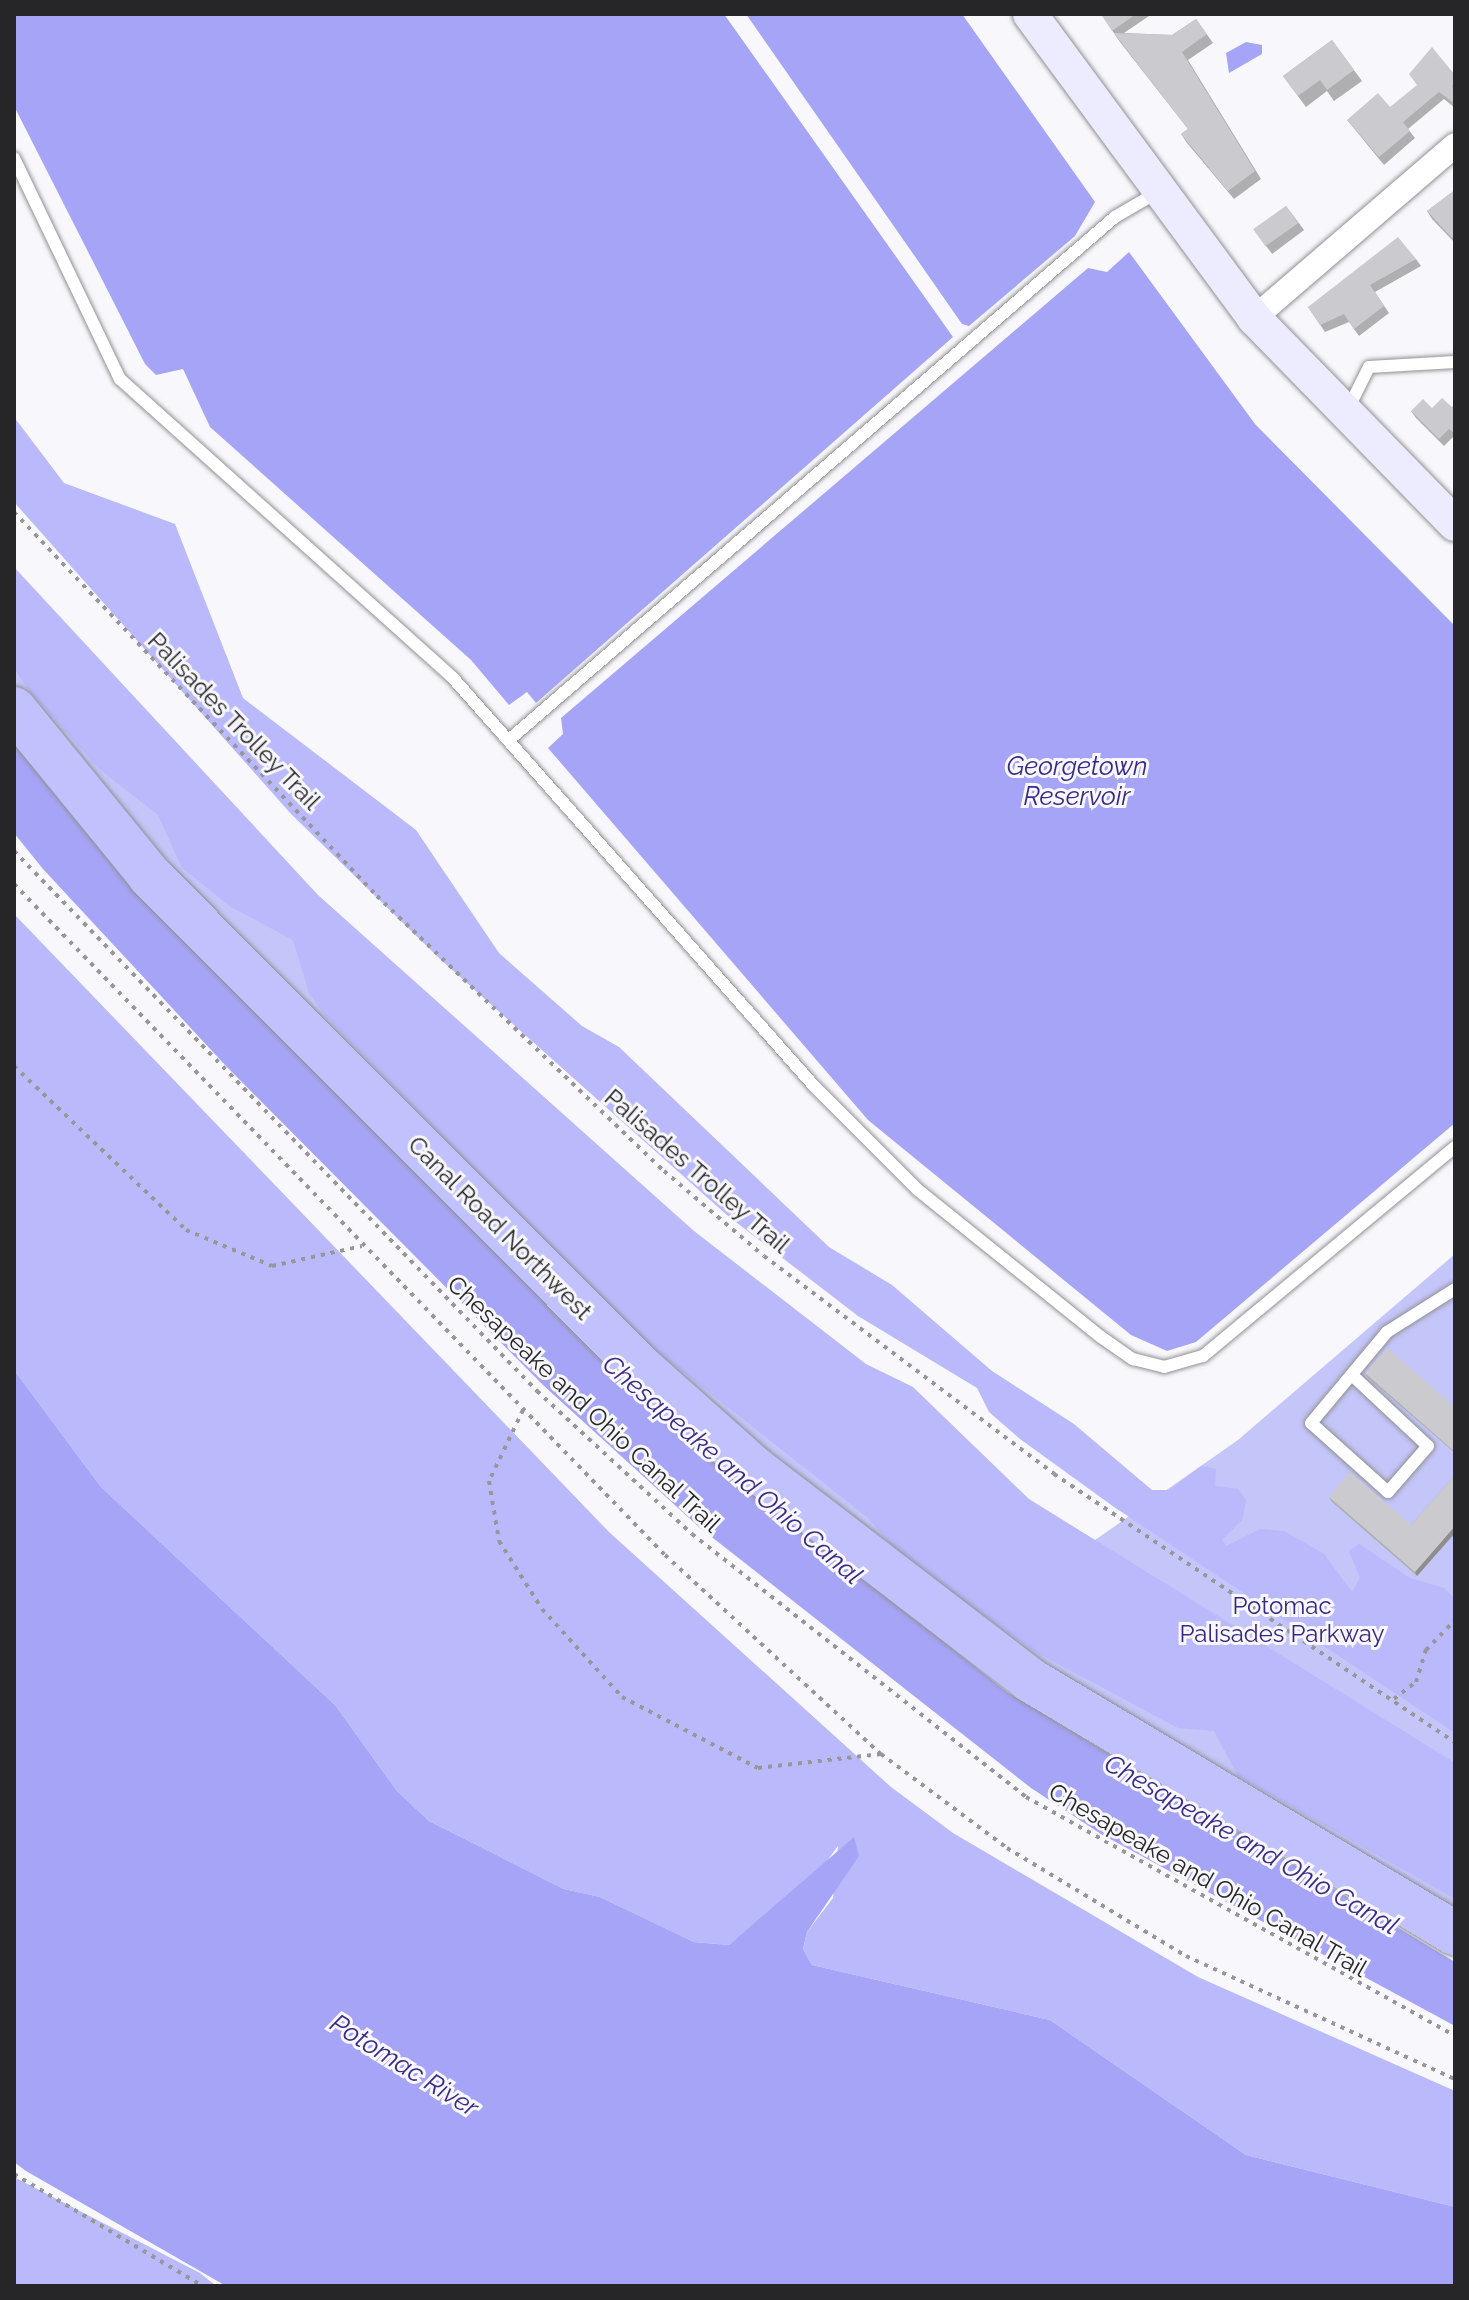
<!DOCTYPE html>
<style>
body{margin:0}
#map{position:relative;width:1469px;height:2300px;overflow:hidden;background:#f8f8fc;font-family:Raleway,sans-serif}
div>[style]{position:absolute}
.green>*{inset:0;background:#c4c5f8}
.forest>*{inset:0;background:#b9b9fc}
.water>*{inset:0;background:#a6a4f6}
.path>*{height:4px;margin-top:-2px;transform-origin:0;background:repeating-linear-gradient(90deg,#97979a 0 4px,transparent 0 10px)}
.roads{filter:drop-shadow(0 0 2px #909194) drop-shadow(0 0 2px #909194)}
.lane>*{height:12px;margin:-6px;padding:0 6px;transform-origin:6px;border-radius:6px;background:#fff}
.street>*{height:24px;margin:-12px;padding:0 12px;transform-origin:12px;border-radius:12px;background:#fff}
.secondary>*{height:34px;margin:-17px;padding:0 17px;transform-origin:17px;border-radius:17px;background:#ececfe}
.highway>*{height:44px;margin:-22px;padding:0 22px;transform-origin:22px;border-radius:22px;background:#c0c1fd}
.wall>*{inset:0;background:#afafb2;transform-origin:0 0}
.shaded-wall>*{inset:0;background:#8e8e91}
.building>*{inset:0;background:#cbcbcf;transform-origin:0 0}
span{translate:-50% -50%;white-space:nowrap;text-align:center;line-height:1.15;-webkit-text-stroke:6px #f8f8fc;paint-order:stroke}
.street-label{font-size:24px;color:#262628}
.park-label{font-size:24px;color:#372682}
.water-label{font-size:26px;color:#3a2a87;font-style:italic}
.frame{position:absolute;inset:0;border:16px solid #262628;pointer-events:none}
</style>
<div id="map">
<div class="green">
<i style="clip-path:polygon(14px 631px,27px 652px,1065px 1561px,1238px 1440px,1455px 1254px,1455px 1919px,1114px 1718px,781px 1476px,236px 944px,14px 689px)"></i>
</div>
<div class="forest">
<i style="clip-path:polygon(14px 417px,64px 483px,175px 524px,243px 698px,416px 830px,499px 953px,582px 1026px,619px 1047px,829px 1247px,892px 1285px,992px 1371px,1074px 1424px,1152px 1490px,1170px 1490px,1201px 1466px,1216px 1469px,1215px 1486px,1238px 1489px,1246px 1500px,1242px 1520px,1222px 1540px,1226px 1546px,1260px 1529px,1284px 1531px,1324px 1554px,1352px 1592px,1360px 1578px,1349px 1551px,1359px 1544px,1410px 1578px,1444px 1588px,1455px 1599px,1455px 1733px,1114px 1507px,1020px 1439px,989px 1412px,977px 1388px,858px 1316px,728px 1216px,440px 959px,291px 814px,14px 502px)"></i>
<i style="clip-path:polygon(14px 567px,318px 895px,694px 1231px,866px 1364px,913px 1387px,1029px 1499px,1455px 1763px,1455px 1899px,1238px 1776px,1214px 1731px,1178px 1728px,1034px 1651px,903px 1559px,868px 1518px,635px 1334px,326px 1017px,309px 993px,293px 940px,231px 907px,182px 868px,158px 815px,99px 769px,27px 688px,14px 668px)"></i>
<i style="clip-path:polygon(14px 914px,609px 1532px,891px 1787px,953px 1833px,1198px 1977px,1455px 2091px,1455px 2207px,1246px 2155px,1050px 2020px,812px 1965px,803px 1949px,807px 1932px,833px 1898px,838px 1846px,821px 1869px,729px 1945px,694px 1942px,600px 1897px,564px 1889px,429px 1821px,397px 1791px,335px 1705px,101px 1487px,14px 1370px)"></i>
<i style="clip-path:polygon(14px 2177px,200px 2273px,216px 2286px,14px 2286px)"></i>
</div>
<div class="water">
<i style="clip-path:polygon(14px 14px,724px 14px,953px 337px,536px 703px,527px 692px,509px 705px,471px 660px,210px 427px,183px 369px,156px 375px,145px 364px,14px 106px)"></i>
<i style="clip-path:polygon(746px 14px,962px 14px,1095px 202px,1075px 236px,969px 326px,962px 324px)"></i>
<i style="clip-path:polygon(1246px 42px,1262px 45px,1262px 54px,1229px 73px,1226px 53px)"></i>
<i style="clip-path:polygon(1129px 252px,1255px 424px,1455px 626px,1455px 1123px,1196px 1342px,1167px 1351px,1131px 1335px,868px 1120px,548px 748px,563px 734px,561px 718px,1088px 268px,1107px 272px)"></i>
<i style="clip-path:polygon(14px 742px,591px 1349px,674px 1427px,1007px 1692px,1455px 1962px,1455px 2026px,1101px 1834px,1031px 1788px,699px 1527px,543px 1385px,226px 1066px,43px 869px,14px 833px)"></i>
<i style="clip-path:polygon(14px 1370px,101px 1487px,335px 1705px,397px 1791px,429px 1821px,564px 1889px,600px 1897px,694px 1942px,729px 1945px,854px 1837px,859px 1856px,807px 1932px,803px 1949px,812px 1965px,1050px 2020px,1246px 2155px,1455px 2207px,1455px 2286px,226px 2286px,26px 2171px,14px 2162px)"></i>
</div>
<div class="path">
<i style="left:14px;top:512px;width:528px;rotate:46.61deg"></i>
<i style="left:377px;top:896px;width:397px;rotate:43.8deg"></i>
<i style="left:664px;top:1171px;width:131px;rotate:40.4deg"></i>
<i style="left:764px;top:1256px;width:363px;rotate:36.9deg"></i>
<i style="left:1054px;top:1474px;width:482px;rotate:33.8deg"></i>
<i style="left:14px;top:851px;width:752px;rotate:45.92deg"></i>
<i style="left:537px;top:1391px;width:211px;rotate:42.7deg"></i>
<i style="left:692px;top:1534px;width:425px;rotate:38.2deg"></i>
<i style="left:1026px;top:1797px;width:491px;rotate:29.1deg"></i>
<i style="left:14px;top:884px;width:935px;rotate:45.87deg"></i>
<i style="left:665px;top:1555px;width:294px;rotate:42.7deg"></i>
<i style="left:881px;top:1754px;width:157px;rotate:36.7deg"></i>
<i style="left:1007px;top:1848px;width:209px;rotate:31.1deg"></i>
<i style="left:1186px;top:1956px;width:296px;rotate:24.6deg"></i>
<i style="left:14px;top:1066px;width:238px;rotate:43.6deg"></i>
<i style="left:186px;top:1230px;width:93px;rotate:22.7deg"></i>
<i style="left:272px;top:1266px;width:92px;rotate:-12.5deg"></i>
<i style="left:523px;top:1410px;width:79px;rotate:115.6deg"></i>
<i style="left:489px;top:1481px;width:61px;rotate:80.5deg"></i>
<i style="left:499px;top:1541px;width:80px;rotate:57.7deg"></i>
<i style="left:542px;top:1609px;width:119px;rotate:47.7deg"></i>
<i style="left:622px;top:1697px;width:153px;rotate:27.6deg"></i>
<i style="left:758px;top:1768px;width:124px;rotate:-6.5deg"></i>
<i style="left:1394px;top:1699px;width:28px;rotate:-38deg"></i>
<i style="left:1416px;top:1682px;width:34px;rotate:-73deg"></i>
<i style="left:1426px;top:1650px;width:42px;rotate:-46deg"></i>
<i style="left:14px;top:2174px;width:220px;rotate:30.7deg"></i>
</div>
<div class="roads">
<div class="lane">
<i style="left:14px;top:158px;width:245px;rotate:64.4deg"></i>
<i style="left:120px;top:379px;width:448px;rotate:41.9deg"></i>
<i style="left:453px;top:678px;width:545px;rotate:48.5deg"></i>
<i style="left:814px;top:1086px;width:147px;rotate:45deg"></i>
<i style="left:918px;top:1190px;width:235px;rotate:38.8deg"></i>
<i style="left:1101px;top:1337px;width:39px;rotate:35deg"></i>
<i style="left:1133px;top:1359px;width:32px;rotate:14deg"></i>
<i style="left:1164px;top:1367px;width:41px;rotate:-15.8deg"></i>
<i style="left:1203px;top:1356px;width:327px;rotate:-39.7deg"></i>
<i style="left:1348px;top:409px;width:47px;rotate:-63.4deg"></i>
<i style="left:1369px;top:367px;width:86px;rotate:-3.3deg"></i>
<i style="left:510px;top:739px;width:799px;rotate:-40.79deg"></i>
<i style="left:1115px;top:217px;width:48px;rotate:-30.3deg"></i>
<i style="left:1352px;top:1375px;width:104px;rotate:43.1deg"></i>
<i style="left:1428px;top:1446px;width:61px;rotate:131deg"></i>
<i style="left:1388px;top:1492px;width:103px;rotate:-138.1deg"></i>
<i style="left:1311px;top:1423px;width:119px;rotate:-50.1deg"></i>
<i style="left:1387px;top:1332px;width:80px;rotate:-32.3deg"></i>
</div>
<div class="street">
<i style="left:1254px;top:318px;width:265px;rotate:-40.7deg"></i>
</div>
<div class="secondary">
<i style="left:1030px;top:14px;width:378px;rotate:53.6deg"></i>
<i style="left:1254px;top:318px;width:288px;rotate:45.7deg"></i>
</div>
<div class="highway">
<i style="left:14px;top:709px;width:215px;rotate:50.8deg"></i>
<i style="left:150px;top:876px;width:688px;rotate:45.06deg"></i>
<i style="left:636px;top:1363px;width:158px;rotate:41.7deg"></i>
<i style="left:754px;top:1468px;width:348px;rotate:37.5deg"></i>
<i style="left:1030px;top:1680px;width:495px;rotate:30.8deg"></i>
</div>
</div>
<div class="wall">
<i style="clip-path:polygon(1101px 14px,1152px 14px,1124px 33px,1172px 35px,1196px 19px,1213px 43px,1188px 60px,1261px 179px,1234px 199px,1187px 143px,1181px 134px,1188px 129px,1120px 42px)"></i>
<i style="clip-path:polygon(1332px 40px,1362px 81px,1334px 101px,1327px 91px,1306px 107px,1283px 76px)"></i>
<i style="clip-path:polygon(1455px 75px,1455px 108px,1444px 99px,1408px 129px,1415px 138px,1384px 165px,1347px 120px,1390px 107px)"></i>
<i style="clip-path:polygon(1455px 190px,1455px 243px,1432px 219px,1427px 211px)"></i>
<i style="left:1286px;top:206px;width:30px;height:40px;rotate:53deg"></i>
<i style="clip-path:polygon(1416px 259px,1421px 266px,1375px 292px,1389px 313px,1359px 336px,1349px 322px,1325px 332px,1308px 307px)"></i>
<i style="clip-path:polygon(1455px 404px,1455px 437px,1454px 436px,1444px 446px,1416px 418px,1411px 411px,1452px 407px)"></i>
<i style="clip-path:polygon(1365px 1373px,1455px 1407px,1455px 1453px,1367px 1377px)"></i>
<i style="clip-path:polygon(1455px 1475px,1455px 1533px,1417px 1576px,1331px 1501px,1329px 1497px,1411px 1525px)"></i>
</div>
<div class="shaded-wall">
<i style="clip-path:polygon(1455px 1526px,1455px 1533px,1417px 1576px,1415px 1572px)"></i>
</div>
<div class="building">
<i style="clip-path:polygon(1101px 14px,1136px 14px,1112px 31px)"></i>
<i style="clip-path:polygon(1196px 19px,1207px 34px,1182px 52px,1255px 171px,1228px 191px,1181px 134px,1188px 129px,1114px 33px,1172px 35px)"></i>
<i style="clip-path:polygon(1332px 40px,1354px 70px,1327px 90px,1320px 80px,1298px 96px,1283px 76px)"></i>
<i style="clip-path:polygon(1432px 47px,1455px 75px,1455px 83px,1452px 86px,1455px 92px,1455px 104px,1439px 92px,1403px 122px,1410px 131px,1379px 157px,1347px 120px,1378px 93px,1390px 107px,1417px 85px,1409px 74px)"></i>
<i style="clip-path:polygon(1455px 190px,1455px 236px,1452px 238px,1427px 211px)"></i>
<i style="left:1286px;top:206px;width:21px;height:40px;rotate:55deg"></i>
<i style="clip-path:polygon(1398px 237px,1416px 259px,1370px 285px,1384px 306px,1354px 329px,1344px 314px,1320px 325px,1308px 307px)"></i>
<i style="clip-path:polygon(1442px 398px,1452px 407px,1455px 404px,1455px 434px,1449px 429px,1439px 439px,1411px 411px,1423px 399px,1432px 408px)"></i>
<i style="clip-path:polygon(1387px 1348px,1455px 1407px,1455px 1452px,1365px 1373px)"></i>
<i style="clip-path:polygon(1350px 1472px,1411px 1525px,1455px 1475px,1455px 1526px,1415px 1572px,1329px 1497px)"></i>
</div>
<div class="street-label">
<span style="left:234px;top:721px;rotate:46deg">Palisades Trolley Trail</span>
<span style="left:697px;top:1171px;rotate:41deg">Palisades Trolley Trail</span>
<span style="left:500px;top:1228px;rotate:45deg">Canal Road Northwest</span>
<span style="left:584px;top:1404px;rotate:43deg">Chesapeake and Ohio Canal Trail</span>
<span style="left:1208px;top:1880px;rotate:30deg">Chesapeake and Ohio Canal Trail</span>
</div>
<div class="park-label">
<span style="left:1282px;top:1620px">Potomac<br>Palisades Parkway</span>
</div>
<div class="water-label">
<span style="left:1077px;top:782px">Georgetown<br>Reservoir</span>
<span style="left:732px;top:1470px;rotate:41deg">Chesapeake and Ohio Canal</span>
<span style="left:1251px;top:1845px;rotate:30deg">Chesapeake and Ohio Canal</span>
<span style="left:404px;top:2066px;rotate:32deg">Potomac River</span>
</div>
<div class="frame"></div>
</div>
